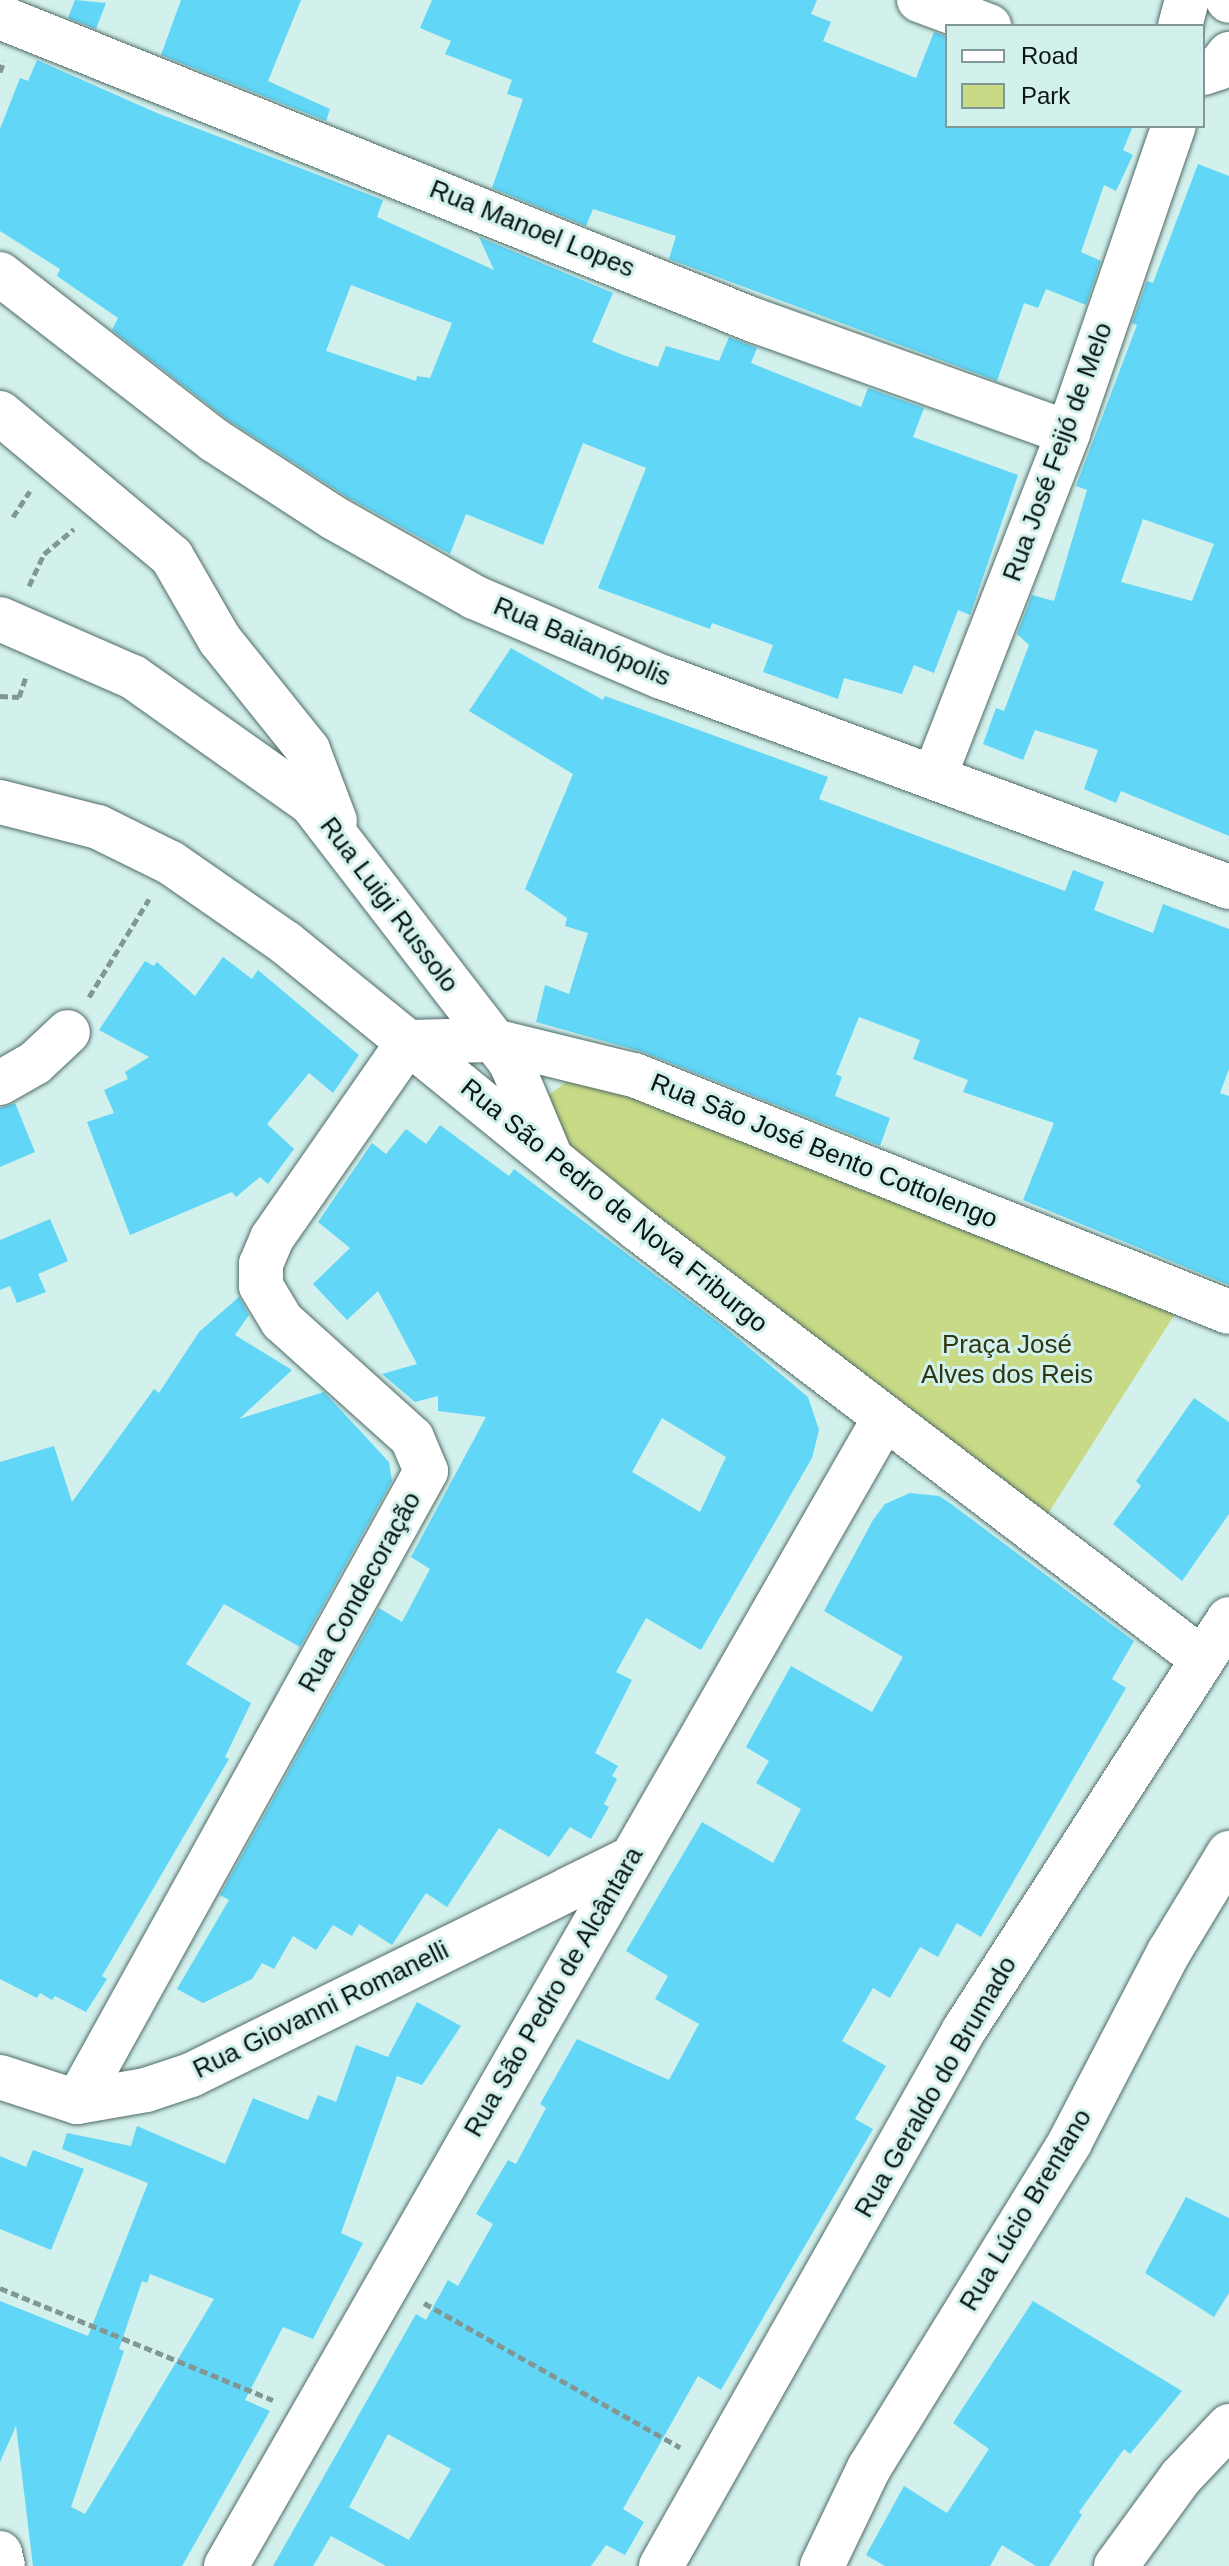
<!DOCTYPE html>
<meta charset="utf-8">
<style>
body{margin:0}
#map{position:relative;width:1229px;height:2566px;overflow:hidden;background:#d2f0ec;font-family:Helvetica,sans-serif}
div>[style]{position:absolute}
.green>*{inset:0;background:#c8da86}
.building>*{inset:0;background:#61d6f6}
.path>*{height:5px;margin-top:-2.5px;transform-origin:0;background:repeating-linear-gradient(90deg,#819794 0 8px,transparent 0 12px)}
.roads{filter:drop-shadow(0 0 2px #506b67) drop-shadow(0 0 2px #506b67)}
.minor>*{height:44px;margin:-22px;padding:0 22px;transform-origin:22px;border-radius:22px;background:#fff}
span{translate:-50% -50%;white-space:nowrap;text-align:center;line-height:1.15;-webkit-text-stroke:6px #d2f0ec;paint-order:stroke}
.street-label{font-size:26px;color:#0a1514}
.park-label{font-size:26px;color:#2f3611}
.legend{position:absolute;left:945px;top:24px;width:260px;height:104px;box-sizing:border-box;background:#d2f0ec;border:2px solid #829896;margin:0;padding:10px 14px;list-style:none;font-size:24px;color:#0a1514}
.legend li{display:flex;align-items:center;gap:16px;height:40px}
.legend b{width:40px;border:2px solid #829896}
</style>
<div id="map">
<div class="green">
<i style="clip-path:polygon(598px 1067px,1180px 1306px,1037px 1531px,564px 1166px,544px 1099px,571px 1078px)"></i>
</div>
<div class="building">
<i style="clip-path:polygon(75px 0,106px 3px,96px 29px,68px 18px)"></i>
<i style="clip-path:polygon(181px 0,301px 0,268px 81px,330px 109px,326px 121px,161px 55px)"></i>
<i style="clip-path:polygon(432px 0,817px 0,811px 14px,831px 22px,823px 41px,916px 78px,934px 32px,947px 37px,947px 126px,1133px 126px,1123px 150px,1133px 155px,1116px 191px,1104px 185px,1081px 252px,1101px 261px,1086px 305px,1046px 289px,1038px 308px,1024px 303px,997px 381px,669px 259px,676px 236px,593px 209px,586px 226px,492px 188px,523px 99px,507px 94px,512px 80px,445px 54px,451px 41px,420px 28px)"></i>
<i style="clip-path:polygon(evenodd,37px 60px,157px 113px,383px 200px,377px 217px,494px 270px,479px 237px,613px 293px,592px 342px,623px 355px,658px 367px,666px 346px,719px 361px,729px 337px,757px 348px,751px 363px,861px 407px,868px 388px,924px 408px,913px 437px,1018px 475px,970px 615px,958px 610px,934px 673px,914px 665px,902px 694px,844px 678px,838px 699px,763px 672px,773px 645px,712px 623px,710px 629px,598px 588px,646px 468px,583px 443px,543px 545px,466px 514px,450px 554px,347px 497px,228px 420px,112px 330px,118px 318px,57px 276px,60px 269px,0 231px,0 129px,20px 78px,28px 81px,37px 60px,351px 285px,452px 323px,430px 378px,417px 376px,416px 381px,326px 351px,351px 285px)"></i>
<i style="clip-path:polygon(evenodd,1198px 164px,1229px 176px,1229px 836px,1121px 791px,1116px 803px,1084px 789px,1098px 750px,1035px 730px,1023px 760px,983px 744px,996px 708px,1004px 711px,1029px 645px,1017px 634px,1032px 595px,1054px 601px,1087px 490px,1076px 486px,1137px 325px,1132px 323px,1147px 281px,1153px 283px,1198px 164px,1143px 519px,1214px 544px,1192px 601px,1121px 582px,1143px 519px)"></i>
<i style="clip-path:polygon(511px 648px,603px 700px,605px 696px,828px 777px,819px 799px,1065px 891px,1073px 870px,1104px 882px,1094px 910px,1153px 933px,1163px 904px,1229px 929px,1229px 1069px,1220px 1093px,1229px 1096px,1229px 1285px,1023px 1200px,1054px 1123px,963px 1092px,968px 1080px,913px 1059px,920px 1040px,859px 1017px,836px 1074px,842px 1077px,835px 1096px,890px 1118px,880px 1146px,643px 1052px,536px 1022px,545px 985px,569px 994px,588px 933px,565px 926px,567px 918px,525px 889px,573px 774px,469px 711px)"></i>
<i style="clip-path:polygon(223px 957px,252px 979px,258px 970px,359px 1055px,333px 1093px,309px 1073px,267px 1124px,294px 1149px,268px 1184px,260px 1177px,236px 1197px,232px 1192px,130px 1235px,87px 1122px,114px 1113px,104px 1090px,128px 1079px,125px 1072px,149px 1057px,99px 1030px,145px 961px,154px 966px,157px 962px,195px 996px)"></i>
<i style="clip-path:polygon(15px 1103px,35px 1152px,0 1167px,0 1108px)"></i>
<i style="clip-path:polygon(evenodd,440px 1125px,509px 1176px,514px 1169px,723px 1326px,808px 1397px,819px 1430px,812px 1458px,701px 1650px,646px 1618px,616px 1672px,632px 1680px,595px 1753px,618px 1766px,612px 1776px,617px 1779px,604px 1804px,609px 1807px,591px 1839px,570px 1827px,549px 1857px,499px 1828px,447px 1907px,426px 1893px,392px 1945px,359px 1924px,352px 1936px,333px 1925px,316px 1950px,293px 1936px,274px 1969px,262px 1963px,252px 1979px,203px 2003px,177px 1989px,229px 1900px,220px 1895px,379px 1608px,402px 1622px,430px 1569px,411px 1557px,486px 1417px,438px 1411px,438px 1396px,415px 1402px,382px 1374px,417px 1364px,378px 1291px,347px 1320px,313px 1284px,350px 1248px,318px 1222px,372px 1143px,386px 1154px,406px 1129px,426px 1144px,440px 1125px,662px 1418px,726px 1457px,700px 1512px,632px 1472px,662px 1418px)"></i>
<i style="clip-path:polygon(50px 1219px,68px 1261px,38px 1274px,46px 1292px,17px 1303px,10px 1286px,0 1290px,0 1240px)"></i>
<i style="clip-path:polygon(239px 1297px,249px 1315px,235px 1335px,292px 1370px,239px 1419px,324px 1392px,389px 1462px,392px 1481px,300px 1647px,224px 1604px,186px 1664px,251px 1703px,225px 1757px,229px 1759px,102px 1976px,107px 1979px,86px 2012px,55px 1996px,52px 2000px,40px 1993px,37px 1998px,0 1979px,0 1462px,54px 1446px,72px 1502px,154px 1389px,159px 1393px,199px 1332px)"></i>
<i style="clip-path:polygon(1194px 1398px,1229px 1422px,1229px 1514px,1182px 1581px,1113px 1524px,1141px 1486px,1136px 1481px)"></i>
<i style="clip-path:polygon(evenodd,910px 1493px,939px 1496px,950px 1503px,1134px 1641px,1112px 1679px,1126px 1688px,981px 1937px,957px 1923px,938px 1957px,920px 1947px,890px 1998px,873px 1988px,842px 2041px,886px 2066px,855px 2119px,873px 2129px,721px 2390px,698px 2376px,623px 2509px,644px 2522px,625px 2555px,606px 2545px,591px 2566px,386px 2566px,331px 2536px,313px 2566px,273px 2566px,416px 2314px,426px 2320px,448px 2280px,458px 2286px,493px 2224px,476px 2214px,508px 2160px,516px 2164px,546px 2108px,540px 2104px,577px 2039px,669px 2080px,699px 2024px,655px 1999px,668px 1976px,626px 1951px,702px 1822px,773px 1863px,801px 1809px,756px 1783px,769px 1761px,746px 1747px,791px 1666px,872px 1712px,903px 1657px,824px 1611px,873px 1520px,885px 1504px,910px 1493px,388px 2434px,451px 2469px,409px 2540px,349px 2507px,388px 2434px)"></i>
<i style="clip-path:polygon(evenodd,417px 2002px,461px 2026px,422px 2085px,397px 2076px,341px 2233px,363px 2243px,313px 2339px,283px 2327px,245px 2400px,270px 2411px,182px 2566px,33px 2566px,16px 2426px,0 2462px,0 2301px,88px 2336px,148px 2183px,62px 2149px,67px 2133px,131px 2146px,137px 2126px,225px 2164px,253px 2098px,308px 2120px,318px 2095px,336px 2102px,356px 2045px,388px 2057px,417px 2002px,150px 2274px,214px 2299px,85px 2514px,71px 2507px,124px 2351px,119px 2349px,142px 2281px,147px 2283px,150px 2274px)"></i>
<i style="clip-path:polygon(33px 2150px,84px 2169px,51px 2250px,0 2229px,0 2156px,26px 2167px)"></i>
<i style="clip-path:polygon(1186px 2197px,1229px 2218px,1229px 2293px,1214px 2317px,1145px 2273px)"></i>
<i style="clip-path:polygon(1033px 2301px,1182px 2391px,1130px 2454px,1124px 2449px,1079px 2512px,1082px 2515px,1049px 2566px,1036px 2566px,1002px 2545px,990px 2566px,885px 2566px,866px 2555px,904px 2486px,947px 2513px,989px 2449px,953px 2423px)"></i>
</div>
<div class="path">
<i style="left:0;top:72px;width:12px;rotate:-70deg"></i>
<i style="left:13px;top:517px;width:31px;rotate:-57deg"></i>
<i style="left:29px;top:586px;width:35px;rotate:-65deg"></i>
<i style="left:44px;top:554px;width:39px;rotate:-40deg"></i>
<i style="left:0;top:696px;width:19px;rotate:3deg"></i>
<i style="left:19px;top:697px;width:24px;rotate:-71deg"></i>
<i style="left:89px;top:997px;width:115px;rotate:-58.5deg"></i>
<i style="left:0;top:2288px;width:295px;rotate:22.3deg"></i>
<i style="left:424px;top:2303px;width:294px;rotate:29.4deg"></i>
</div>
<div class="roads">
<div class="minor">
<i style="left:919px;top:0;width:75px;rotate:20.4deg"></i>
<i style="left:1228px;top:0;width:1px;rotate:45deg"></i>
<i style="left:0;top:17px;width:815px;rotate:21.91deg"></i>
<i style="left:756px;top:321px;width:331px;rotate:19.7deg"></i>
<i style="left:1180px;top:26px;width:27px;rotate:-75deg"></i>
<i style="left:1203px;top:73px;width:16px;rotate:-18deg"></i>
<i style="left:1218px;top:68px;width:18px;rotate:-52deg"></i>
<i style="left:0;top:274px;width:271px;rotate:37.8deg"></i>
<i style="left:214px;top:440px;width:143px;rotate:33deg"></i>
<i style="left:334px;top:518px;width:161px;rotate:29.4deg"></i>
<i style="left:474px;top:597px;width:204px;rotate:23.1deg"></i>
<i style="left:662px;top:677px;width:605px;rotate:20.32deg"></i>
<i style="left:0;top:413px;width:224px;rotate:39.9deg"></i>
<i style="left:172px;top:557px;width:96px;rotate:60deg"></i>
<i style="left:220px;top:640px;width:141px;rotate:51.3deg"></i>
<i style="left:308px;top:750px;width:76px;rotate:69.2deg"></i>
<i style="left:0;top:619px;width:145px;rotate:23.6deg"></i>
<i style="left:133px;top:677px;width:218px;rotate:35.3deg"></i>
<i style="left:311px;top:803px;width:328px;rotate:52.4deg"></i>
<i style="left:511px;top:1063px;width:101px;rotate:67.2deg"></i>
<i style="left:935px;top:775px;width:367px;rotate:-68.7deg"></i>
<i style="left:1068px;top:433px;width:325px;rotate:-71deg"></i>
<i style="left:0;top:802px;width:101px;rotate:14.3deg"></i>
<i style="left:98px;top:827px;width:81px;rotate:26.3deg"></i>
<i style="left:171px;top:863px;width:140px;rotate:34.8deg"></i>
<i style="left:286px;top:943px;width:454px;rotate:39.1deg"></i>
<i style="left:638px;top:1229px;width:709px;rotate:37.32deg"></i>
<i style="left:0;top:1083px;width:40px;rotate:-29.7deg"></i>
<i style="left:35px;top:1063px;width:45px;rotate:-43.2deg"></i>
<i style="left:0;top:2077px;width:81px;rotate:18deg"></i>
<i style="left:77px;top:2102px;width:70px;rotate:-9.9deg"></i>
<i style="left:146px;top:2090px;width:47px;rotate:-18.4deg"></i>
<i style="left:191px;top:2075px;width:489px;rotate:-26.2deg"></i>
<i style="left:77px;top:2102px;width:721px;rotate:-61.05deg"></i>
<i style="left:426px;top:1471px;width:36px;rotate:-113deg"></i>
<i style="left:412px;top:1438px;width:175px;rotate:-138deg"></i>
<i style="left:282px;top:1321px;width:41px;rotate:-121deg"></i>
<i style="left:261px;top:1286px;width:22px;rotate:-90deg"></i>
<i style="left:261px;top:1264px;width:28px;rotate:-67deg"></i>
<i style="left:272px;top:1238px;width:239px;rotate:-55.2deg"></i>
<i style="left:408px;top:1042px;width:82px;rotate:-1.4deg"></i>
<i style="left:490px;top:1040px;width:148px;rotate:13.7deg"></i>
<i style="left:634px;top:1075px;width:640px;rotate:21.72deg"></i>
<i style="left:0;top:2553px;width:13px;rotate:77deg"></i>
<i style="left:226px;top:2566px;width:1322px;rotate:-60.16deg"></i>
<i style="left:661px;top:2566px;width:616px;rotate:-60.52deg"></i>
<i style="left:964px;top:2030px;width:489px;rotate:-57.2deg"></i>
<i style="left:822px;top:2566px;width:109px;rotate:-64.4deg"></i>
<i style="left:869px;top:2468px;width:383px;rotate:-58.3deg"></i>
<i style="left:1070px;top:2142px;width:214px;rotate:-62.5deg"></i>
<i style="left:1169px;top:1952px;width:116px;rotate:-58.8deg"></i>
<i style="left:1116px;top:2566px;width:110px;rotate:-53.9deg"></i>
<i style="left:1181px;top:2477px;width:70px;rotate:-46.7deg"></i>
</div>
</div>
<div class="street-label">
<span style="left:532px;top:229px;rotate:22deg">Rua Manoel Lopes</span>
<span style="left:1058px;top:452px;rotate:-70deg">Rua José Feijó de Melo</span>
<span style="left:582px;top:642px;rotate:23deg">Rua Baianópolis</span>
<span style="left:389px;top:905px;rotate:53deg">Rua Luigi Russolo</span>
<span style="left:824px;top:1151px;rotate:22deg">Rua São José Bento Cottolengo</span>
<span style="left:614px;top:1206px;rotate:39deg">Rua São Pedro de Nova Friburgo</span>
<span style="left:360px;top:1592px;rotate:-61deg">Rua Condecoração</span>
<span style="left:554px;top:1992px;rotate:-60deg">Rua São Pedro de Alcântara</span>
<span style="left:321px;top:2010px;rotate:-26deg">Rua Giovanni Romanelli</span>
<span style="left:936px;top:2087px;rotate:-60deg">Rua Geraldo do Brumado</span>
<span style="left:1026px;top:2210px;rotate:-59deg">Rua Lúcio Brentano</span>
</div>
<div class="park-label">
<span style="left:1007px;top:1360px">Praça José<br>Alves dos Reis</span>
</div>
<ul class="legend">
<li><b style="height:10px;background:#fff"></b>Road</li>
<li><b style="height:22px;background:#c8da86"></b>Park</li>
</ul>
</div>
